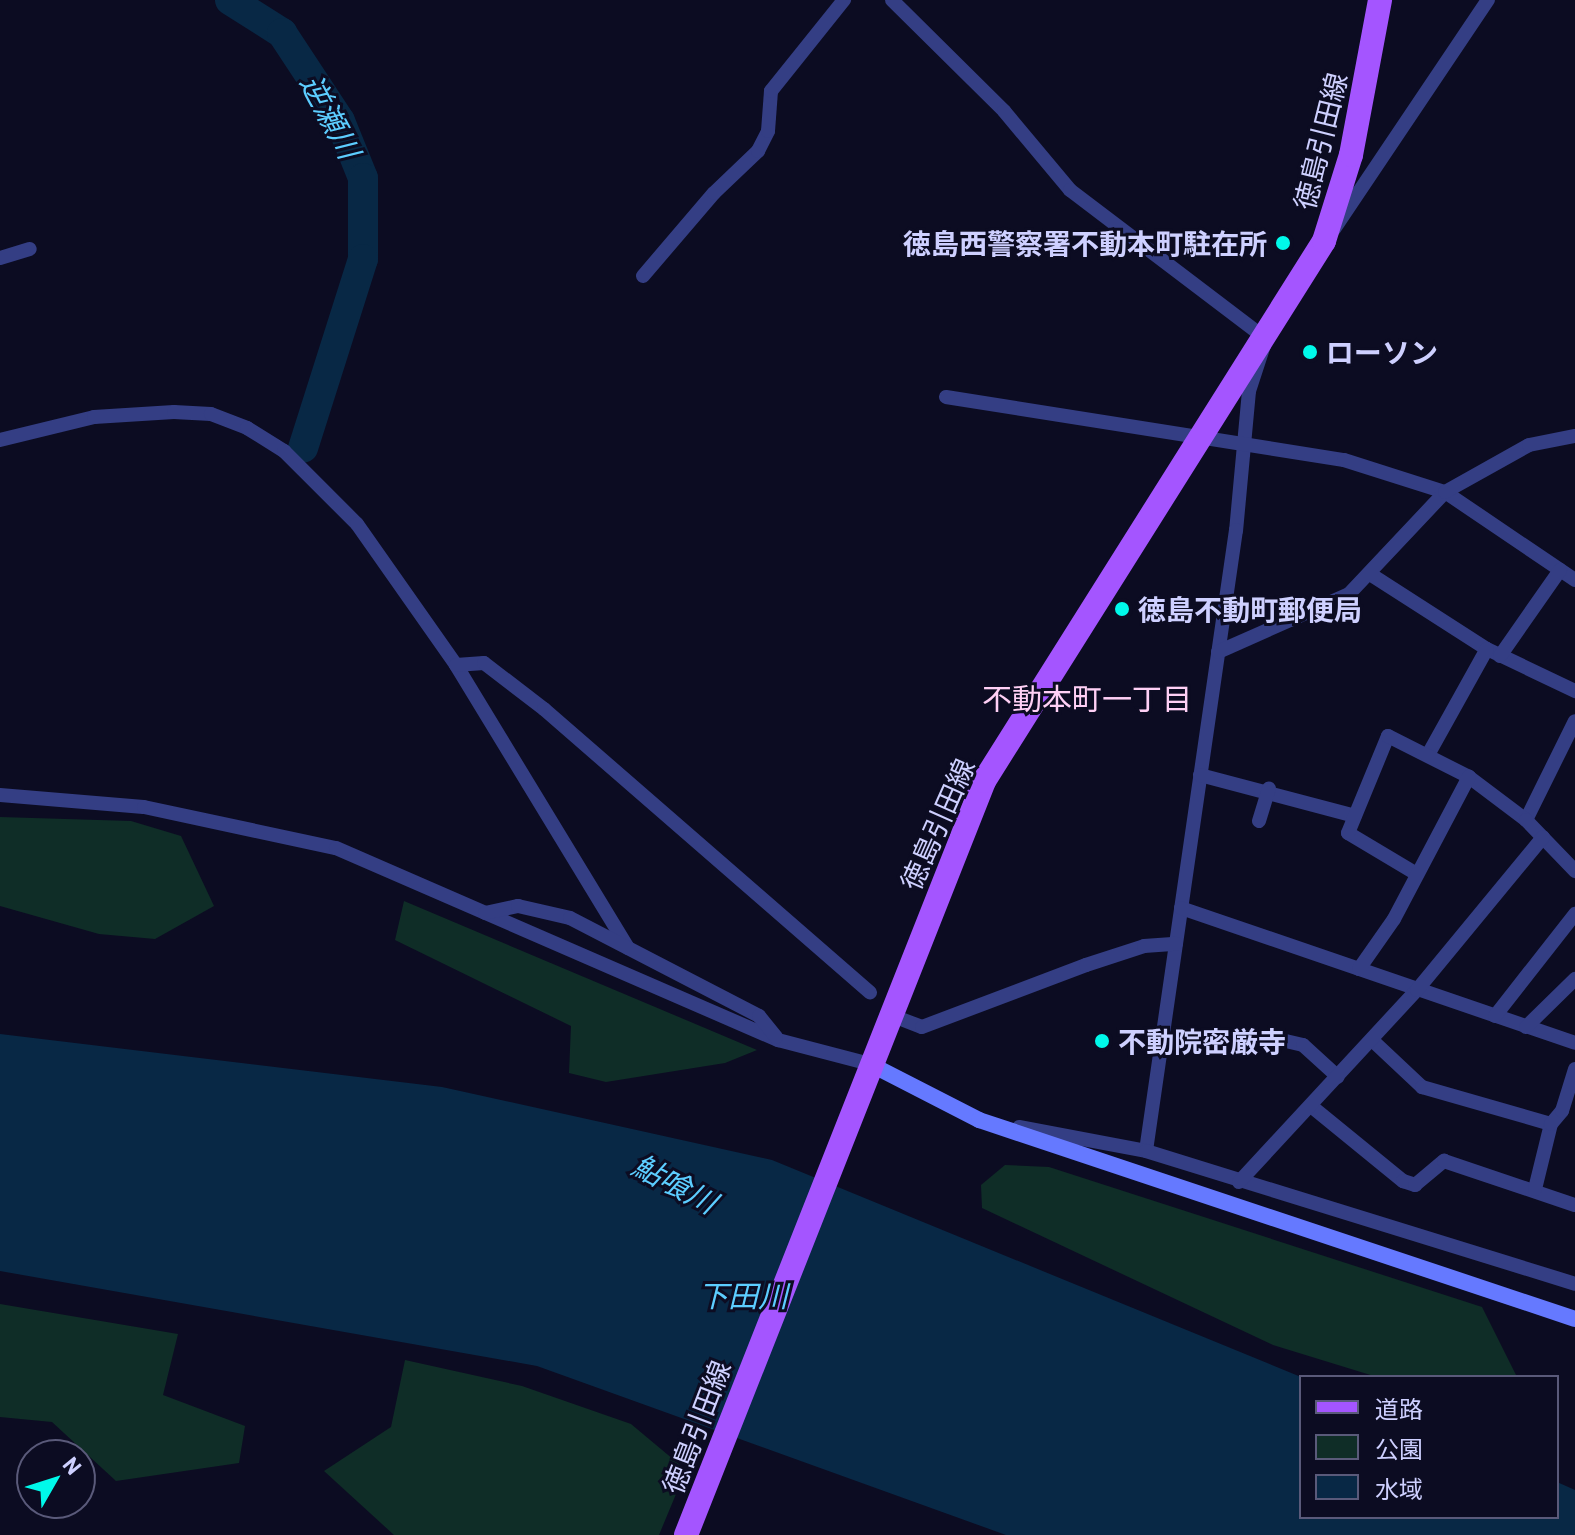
<!DOCTYPE html>
<meta charset="utf-8">
<style>
body{margin:0}
#map{position:relative;width:1575px;height:1535px;overflow:hidden;background:#0c0c22;font-family:Barlow,"Noto Sans JP",sans-serif}
div>[style]{position:absolute}
.green>*{inset:0;background:#0f2d27}
.water>*{inset:0;background:#082845}
.river>*{height:30px;margin:-15px;padding:0 15px;transform-origin:15px;border-radius:15px;background:#082845}
.street>*{height:14px;margin:-7px;padding:0 7px;transform-origin:7px;border-radius:7px;background:#343e84}
.secondary>*{height:16px;margin:-8px;padding:0 8px;transform-origin:8px;border-radius:8px;background:#6579ff}
.primary>*{height:24px;margin:-12px;padding:0 12px;transform-origin:12px;border-radius:12px;background:#a455ff}
.dots>*{width:22px;height:22px;translate:-50% -50%;box-sizing:border-box;border:4px solid #0c0c22;border-radius:50%}
span{translate:-50% -50%;white-space:nowrap;text-align:center;line-height:1.15;-webkit-text-stroke:6px #0c0c22;paint-order:stroke}
.street-label{font-size:28px;color:#ced0ff}
.poi-label{font-size:28px;color:#ced0ff;font-weight:700}
.right{translate:-100% -50%;text-align:right}
.left{translate:0 -50%;text-align:left}
.water-label{font-size:30px;color:#5ccdff;font-style:italic}
.neighbourhood-label{font-size:30px;color:#ffd0f5}
.legend{position:absolute;left:1299px;top:1375px;width:260px;height:144px;box-sizing:border-box;background:#0c0c22;border:2px solid #5a5a7a;margin:0;padding:10px 14px;list-style:none;font-size:24px;color:#ced0ff}
.legend li{display:flex;align-items:center;gap:16px;height:40px}
.legend b{width:40px;border:2px solid #5a5a7a}
.north{position:absolute;left:16px;top:1439px;width:80px;height:80px;box-sizing:border-box;background:#0c0c22;border:2px solid #5a5a7a;border-radius:50%;rotate:51deg;font-size:22px;font-weight:700;line-height:32px;text-align:center;color:#ced0ff}
.north::after{content:'';display:block;margin:auto;width:28px;height:36px;background:#00f9ea;clip-path:polygon(50% 0,100% 100%,50% 72%,0 100%)}
</style>
<div id="map">
<div class="green">
<i style="clip-path:polygon(0 817px,131px 821px,181px 836px,214px 906px,155px 939px,99px 934px,0 906px)"></i>
<i style="clip-path:polygon(404px 901px,757px 1050px,725px 1063px,606px 1082px,569px 1073px,571px 1026px,395px 940px)"></i>
<i style="clip-path:polygon(1005px 1165px,1049px 1167px,1482px 1307px,1517px 1377px,1377px 1377px,1273px 1345px,982px 1208px,981px 1185px)"></i>
<i style="clip-path:polygon(0 1304px,178px 1334px,163px 1395px,245px 1426px,239px 1463px,116px 1481px,52px 1422px,0 1417px)"></i>
<i style="clip-path:polygon(405px 1360px,522px 1386px,631px 1424px,686px 1470px,659px 1535px,394px 1535px,324px 1471px,391px 1427px)"></i>
</div>
<div class="water">
<i style="clip-path:polygon(0 1034px,442px 1087px,772px 1160px,1301px 1377px,1301px 1517px,1557px 1517px,1557px 1482px,1575px 1490px,1575px 1535px,1006px 1535px,537px 1366px,0 1271px)"></i>
</div>
<div class="river">
<i style="left:230px;top:0;width:62px;rotate:32.4deg"></i>
<i style="left:282px;top:33px;width:105px;rotate:56.6deg"></i>
<i style="left:340px;top:121px;width:61px;rotate:68deg"></i>
<i style="left:363px;top:178px;width:81px;rotate:90deg"></i>
<i style="left:363px;top:259px;width:198px;rotate:107.6deg"></i>
</div>
<div class="street">
<i style="left:892px;top:0;width:158px;rotate:44.7deg"></i>
<i style="left:1004px;top:111px;width:103px;rotate:50.1deg"></i>
<i style="left:1070px;top:190px;width:246px;rotate:37.2deg"></i>
<i style="left:1266px;top:339px;width:55px;rotate:108.1deg"></i>
<i style="left:1249px;top:391px;width:140px;rotate:95.3deg"></i>
<i style="left:1236px;top:530px;width:627px;rotate:98.25deg"></i>
<i style="left:1334px;top:229px;width:276px;rotate:-56.1deg"></i>
<i style="left:0;top:258px;width:31px;rotate:-17deg"></i>
<i style="left:643px;top:276px;width:109px;rotate:-49.5deg"></i>
<i style="left:714px;top:193px;width:61px;rotate:-43.7deg"></i>
<i style="left:758px;top:151px;width:22px;rotate:-63deg"></i>
<i style="left:768px;top:131px;width:40px;rotate:-85.7deg"></i>
<i style="left:771px;top:91px;width:117px;rotate:-51.3deg"></i>
<i style="left:946px;top:397px;width:403px;rotate:9deg"></i>
<i style="left:1344px;top:460px;width:106px;rotate:17.6deg"></i>
<i style="left:1445px;top:492px;width:157px;rotate:34.1deg"></i>
<i style="left:0;top:440px;width:97px;rotate:-13.7deg"></i>
<i style="left:94px;top:417px;width:80px;rotate:-3.6deg"></i>
<i style="left:174px;top:412px;width:37px;rotate:3deg"></i>
<i style="left:211px;top:414px;width:39px;rotate:21deg"></i>
<i style="left:247px;top:428px;width:44px;rotate:31.9deg"></i>
<i style="left:284px;top:451px;width:103px;rotate:45deg"></i>
<i style="left:357px;top:524px;width:172px;rotate:54.9deg"></i>
<i style="left:456px;top:665px;width:331px;rotate:58.7deg"></i>
<i style="left:1370px;top:574px;width:139px;rotate:32.7deg"></i>
<i style="left:1487px;top:649px;width:98px;rotate:25.5deg"></i>
<i style="left:1218px;top:652px;width:143px;rotate:-23.9deg"></i>
<i style="left:1349px;top:594px;width:140px;rotate:-46.7deg"></i>
<i style="left:1445px;top:492px;width:96px;rotate:-29.2deg"></i>
<i style="left:1529px;top:445px;width:47px;rotate:-11.1deg"></i>
<i style="left:1500px;top:656px;width:105px;rotate:-55.1deg"></i>
<i style="left:456px;top:665px;width:28px;rotate:-4deg"></i>
<i style="left:484px;top:663px;width:76px;rotate:37.5deg"></i>
<i style="left:544px;top:709px;width:432px;rotate:41deg"></i>
<i style="left:1429px;top:753px;width:119px;rotate:-60.9deg"></i>
<i style="left:1200px;top:775px;width:160px;rotate:14.8deg"></i>
<i style="left:0;top:795px;width:144px;rotate:4.8deg"></i>
<i style="left:144px;top:807px;width:196px;rotate:12.1deg"></i>
<i style="left:336px;top:848px;width:482px;rotate:23.5deg"></i>
<i style="left:778px;top:1040px;width:95px;rotate:14.6deg"></i>
<i style="left:1526px;top:820px;width:110px;rotate:-63.7deg"></i>
<i style="left:1259px;top:821px;width:34px;rotate:-73deg"></i>
<i style="left:1415px;top:873px;width:78px;rotate:-149.2deg"></i>
<i style="left:1348px;top:833px;width:105px;rotate:-67.6deg"></i>
<i style="left:1388px;top:736px;width:91px;rotate:26.8deg"></i>
<i style="left:1469px;top:777px;width:71px;rotate:37deg"></i>
<i style="left:1526px;top:820px;width:71px;rotate:46.1deg"></i>
<i style="left:1181px;top:908px;width:416px;rotate:18.9deg"></i>
<i style="left:485px;top:913px;width:34px;rotate:-12deg"></i>
<i style="left:518px;top:906px;width:53px;rotate:13deg"></i>
<i style="left:570px;top:918px;width:213px;rotate:27.4deg"></i>
<i style="left:759px;top:1016px;width:27px;rotate:51deg"></i>
<i style="left:1359px;top:969px;width:61px;rotate:-55deg"></i>
<i style="left:1394px;top:919px;width:161px;rotate:-62.2deg"></i>
<i style="left:1495px;top:1016px;width:130px;rotate:-51.9deg"></i>
<i style="left:901px;top:1019px;width:22px;rotate:21deg"></i>
<i style="left:922px;top:1027px;width:175px;rotate:-20.7deg"></i>
<i style="left:1086px;top:965px;width:61px;rotate:-18.1deg"></i>
<i style="left:1144px;top:946px;width:32px;rotate:-4deg"></i>
<i style="left:1526px;top:1027px;width:69px;rotate:-44.4deg"></i>
<i style="left:1264px;top:1036px;width:40px;rotate:13deg"></i>
<i style="left:1303px;top:1045px;width:47px;rotate:42.4deg"></i>
<i style="left:1372px;top:1040px;width:69px;rotate:43.2deg"></i>
<i style="left:1422px;top:1087px;width:134px;rotate:16deg"></i>
<i style="left:1311px;top:1106px;width:119px;rotate:39.2deg"></i>
<i style="left:1403px;top:1181px;width:13px;rotate:18deg"></i>
<i style="left:1415px;top:1185px;width:38px;rotate:-40deg"></i>
<i style="left:1444px;top:1161px;width:138px;rotate:18.6deg"></i>
<i style="left:1019px;top:1127px;width:129px;rotate:10.7deg"></i>
<i style="left:1146px;top:1151px;width:449px;rotate:17.2deg"></i>
<i style="left:1239px;top:1182px;width:262px;rotate:-47.2deg"></i>
<i style="left:1417px;top:990px;width:198px;rotate:-50.5deg"></i>
<i style="left:1535px;top:1189px;width:67px;rotate:-76.2deg"></i>
<i style="left:1551px;top:1124px;width:17px;rotate:-50deg"></i>
<i style="left:1562px;top:1111px;width:44px;rotate:-72.8deg"></i>
</div>
<div class="secondary">
<i style="left:870px;top:1064px;width:123px;rotate:27.2deg"></i>
<i style="left:979px;top:1120px;width:628px;rotate:18.46deg"></i>
</div>
<div class="primary">
<i style="left:686px;top:1535px;width:811px;rotate:-68.43deg"></i>
<i style="left:984px;top:781px;width:638px;rotate:-57.8deg"></i>
<i style="left:1324px;top:241px;width:90px;rotate:-72.6deg"></i>
<i style="left:1351px;top:155px;width:158px;rotate:-79.4deg"></i>
</div>
<div class="dots">
<i style="left:1283px;top:243px;background:#00f9ea"></i>
<i style="left:1310px;top:352px;background:#00f9ea"></i>
<i style="left:1122px;top:609px;background:#00f9ea"></i>
<i style="left:1102px;top:1041px;background:#00f9ea"></i>
</div>
<div class="street-label">
<span style="left:1320px;top:141px;rotate:-76deg">徳島引田線</span>
<span style="left:937px;top:824px;rotate:-66deg">徳島引田線</span>
<span style="left:696px;top:1427px;rotate:-69deg">徳島引田線</span>
</div>
<div class="poi-label">
<span class="right" style="left:1267px;top:243px">徳島西警察署不動本町駐在所</span>
<span class="left" style="left:1326px;top:352px">ローソン</span>
<span class="left" style="left:1138px;top:609px">徳島不動町郵便局</span>
<span class="left" style="left:1118px;top:1041px">不動院密厳寺</span>
</div>
<div class="water-label">
<span style="left:331px;top:116px;rotate:62deg">逆瀬川</span>
<span style="left:675px;top:1183px;rotate:28deg">鮎喰川</span>
<span style="left:743px;top:1295px">下田川</span>
</div>
<div class="neighbourhood-label">
<span style="left:1087px;top:698px">不動本町一丁目</span>
</div>
<ul class="legend">
<li><b style="height:10px;background:#a455ff"></b>道路</li>
<li><b style="height:22px;background:#0f2d27"></b>公園</li>
<li><b style="height:22px;background:#082845"></b>水域</li>
</ul>
<div class="north">N</div>
</div>
